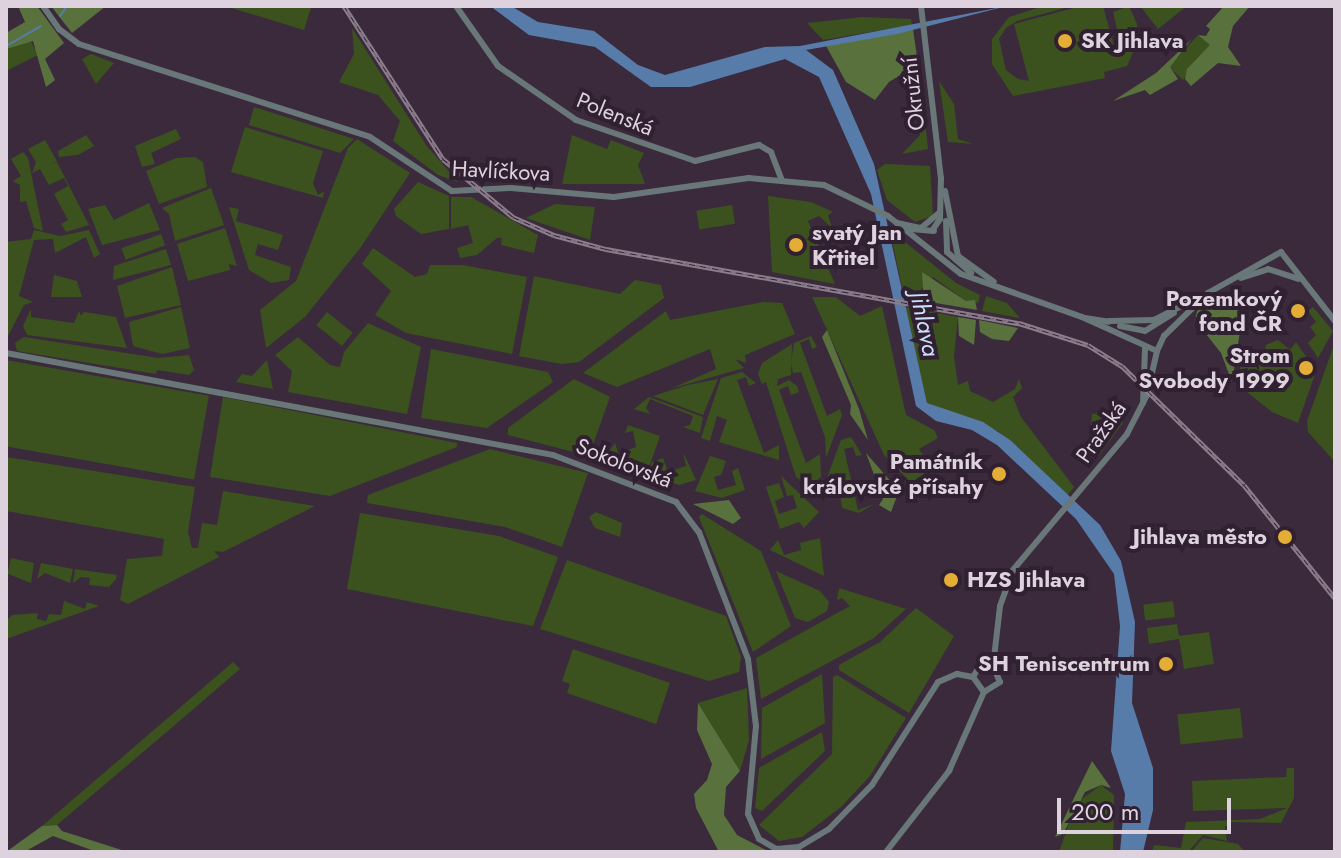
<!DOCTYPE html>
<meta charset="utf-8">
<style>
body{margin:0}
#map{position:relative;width:1341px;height:858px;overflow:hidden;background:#3a2a3b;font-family:Jost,sans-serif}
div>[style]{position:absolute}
.green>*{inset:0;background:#3b521f;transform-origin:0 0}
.forest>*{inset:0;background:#59723d}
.water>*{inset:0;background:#577caa}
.stream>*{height:2px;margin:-1px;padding:0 1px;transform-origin:1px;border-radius:1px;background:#577caa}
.minor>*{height:6px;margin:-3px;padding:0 3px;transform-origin:3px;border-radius:3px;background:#697779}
.rail>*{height:5px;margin-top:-2.5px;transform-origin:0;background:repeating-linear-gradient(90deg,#302031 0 6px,#8b7d8b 0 12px);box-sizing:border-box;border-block:2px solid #8b7d8b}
.dots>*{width:22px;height:22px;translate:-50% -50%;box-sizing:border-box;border:4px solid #302031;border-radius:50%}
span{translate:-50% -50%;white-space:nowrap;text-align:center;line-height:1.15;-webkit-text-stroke:8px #302031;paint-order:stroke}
.poi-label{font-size:22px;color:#ddd2dd;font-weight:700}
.left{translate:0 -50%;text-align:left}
.right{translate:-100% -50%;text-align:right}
.street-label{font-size:22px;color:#ddd2dd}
.water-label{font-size:24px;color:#cae0fc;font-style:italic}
.frame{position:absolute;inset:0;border:8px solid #ddd2dd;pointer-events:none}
.scale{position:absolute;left:1057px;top:798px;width:174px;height:36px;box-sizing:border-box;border:4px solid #ddd2dd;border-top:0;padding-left:10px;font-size:24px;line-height:28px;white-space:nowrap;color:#ddd2dd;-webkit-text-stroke:6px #302031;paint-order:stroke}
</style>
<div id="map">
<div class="green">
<i style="clip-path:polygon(225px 6px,307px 6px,311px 8px,304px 30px)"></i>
<i style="clip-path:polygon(1044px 6px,1072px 6px,1017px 21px,1006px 28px,999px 39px,1006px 70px,1018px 79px,1029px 81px,1014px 24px,1081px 6px,1103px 6px,1117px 57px,1127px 46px,1116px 46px,1120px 42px,1113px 12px,1129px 6px,1137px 24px,1137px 41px,1145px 45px,1136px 45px,1127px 66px,1104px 72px,1105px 78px,1013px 96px,992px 64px,992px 39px,1009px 17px)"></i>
<i style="clip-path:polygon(1140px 6px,1187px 6px,1158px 29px)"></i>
<i style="clip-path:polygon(863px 17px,911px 19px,912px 25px,823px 40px,807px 23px)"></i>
<i style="clip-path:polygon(352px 28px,426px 145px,458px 182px,438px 175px,393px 141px,400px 121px,378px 95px,339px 82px,354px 54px)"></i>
<i style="clip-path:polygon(1198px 35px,1211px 45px,1183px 80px,1169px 67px)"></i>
<i style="clip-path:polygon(29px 38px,38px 55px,6px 71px,6px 49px)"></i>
<i style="clip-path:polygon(91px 54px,114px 63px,96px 84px,82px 59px)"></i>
<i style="clip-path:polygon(939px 81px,954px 104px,958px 139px,973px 144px,948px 142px)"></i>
<i style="clip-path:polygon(921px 82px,928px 149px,902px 154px,920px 135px,915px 91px)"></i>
<i style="clip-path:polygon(254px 107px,292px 119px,354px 139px,340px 153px,249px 125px)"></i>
<i style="clip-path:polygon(245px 127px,323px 151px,313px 183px,318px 195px,324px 191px,323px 198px,231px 172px)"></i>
<i style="clip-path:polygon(176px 129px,181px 139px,151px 153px,155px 164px,142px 167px,135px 146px)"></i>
<i style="clip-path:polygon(86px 135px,94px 146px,78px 155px,59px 157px,58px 151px)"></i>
<i style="clip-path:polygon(572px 135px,607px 149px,611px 140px,644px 153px,638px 165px,645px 184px,562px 184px)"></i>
<i style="clip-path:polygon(357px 139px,410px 173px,361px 247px,305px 317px,266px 348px,260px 310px,296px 281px,348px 148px)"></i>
<i style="clip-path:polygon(45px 140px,57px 161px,51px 164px,57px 162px,89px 225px,66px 232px,61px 224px,68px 220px,54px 194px,68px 186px,64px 178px,49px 185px,40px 169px,32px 173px,36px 162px,28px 149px)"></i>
<i style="clip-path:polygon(23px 152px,28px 158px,43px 231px,34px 228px,26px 201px,20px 202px,20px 185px,13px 181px,21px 176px,11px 159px)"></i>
<i style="clip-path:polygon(195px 157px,203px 162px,207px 187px,159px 204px,146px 171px,176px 158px)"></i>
<i style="clip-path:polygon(885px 164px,930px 166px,933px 216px,915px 222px,887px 200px,877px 170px)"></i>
<i style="clip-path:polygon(418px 182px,449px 196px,449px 229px,421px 234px,396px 216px,394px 209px)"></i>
<i style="clip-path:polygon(211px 188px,224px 225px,175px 241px,169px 214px,162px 208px)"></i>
<i style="clip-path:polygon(768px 196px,811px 202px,833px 212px,828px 215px,832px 228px,819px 216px,808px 221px,835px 284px,772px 272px)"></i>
<i style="clip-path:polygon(451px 197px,471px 197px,538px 235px,534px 253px,501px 245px,502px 238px,497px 238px,477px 255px,460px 258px,457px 248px,473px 243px,468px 225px,451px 229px)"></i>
<i style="clip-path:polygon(149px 203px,160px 230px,102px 245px,88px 209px,105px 205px,114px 220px)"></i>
<i style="clip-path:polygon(555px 204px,595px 207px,590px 240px,526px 218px)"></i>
<i style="left:732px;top:205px;width:19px;height:36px;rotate:81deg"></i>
<i style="clip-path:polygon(229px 207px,239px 209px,236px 221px,283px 235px,278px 250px,258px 244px,255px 255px,291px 267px,289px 280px,271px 283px,249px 270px)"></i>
<i style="clip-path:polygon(225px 228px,237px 266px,229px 264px,230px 270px,188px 281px,177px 244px)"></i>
<i style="clip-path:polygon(34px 230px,60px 236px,89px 230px,100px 254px,94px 258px,86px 237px,55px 253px,53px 239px,34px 240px,19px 296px,33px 302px,24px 305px,6px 340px,6px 242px,31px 239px)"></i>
<i style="clip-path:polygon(890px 230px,956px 283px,980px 295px,978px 303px,966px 301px,933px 277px,921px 290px,924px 301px,904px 297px)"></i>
<i style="left:161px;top:234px;width:12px;height:42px;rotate:70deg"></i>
<i style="clip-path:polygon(373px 248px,415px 277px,427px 274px,430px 265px,463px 265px,527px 277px,512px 354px,406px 333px,375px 315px,391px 291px,362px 264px)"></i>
<i style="clip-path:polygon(166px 249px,171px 265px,113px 280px,114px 266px)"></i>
<i style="clip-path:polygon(172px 267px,181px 305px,125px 318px,117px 286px)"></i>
<i style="clip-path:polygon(54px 275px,77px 281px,82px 297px,51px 297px)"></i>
<i style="clip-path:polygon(534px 276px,620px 294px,635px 280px,661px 285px,664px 298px,579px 362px,562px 364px,519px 356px)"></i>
<i style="clip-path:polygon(986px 296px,1007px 303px,1020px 318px,982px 311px)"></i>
<i style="clip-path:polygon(812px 297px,836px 297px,860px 316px,882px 306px,906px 415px,934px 430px,938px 438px,919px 449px,926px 460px,919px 464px,932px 486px,921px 493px,884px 455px)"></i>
<i style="clip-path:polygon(763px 302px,782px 303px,795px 334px,745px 355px,746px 363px,735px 359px,744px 368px,670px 389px,716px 369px,710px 349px,617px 387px,583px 373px,666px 311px,670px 320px)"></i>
<i style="clip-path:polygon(181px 307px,190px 348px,162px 354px,133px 346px,129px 322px)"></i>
<i style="clip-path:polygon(905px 307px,958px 317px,954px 356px,958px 385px,968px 381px,970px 391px,993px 402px,1015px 389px,1019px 379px,1022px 388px,1013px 397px,1021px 417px,1074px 487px,1066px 497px,998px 431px,927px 403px)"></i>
<i style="clip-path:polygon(1313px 307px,1333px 331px,1318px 358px,1308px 343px,1316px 335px,1310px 327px,1316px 322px,1308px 311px)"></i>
<i style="clip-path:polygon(31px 309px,31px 317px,74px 323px,79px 311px,81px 316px,84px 312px,116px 317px,127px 348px,27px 335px,23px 326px)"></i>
<i style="left:327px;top:312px;width:33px;height:17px;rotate:39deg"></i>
<i style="clip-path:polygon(368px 323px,421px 347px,407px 414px,288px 392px,292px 371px,275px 355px,298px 337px,330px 365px,340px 367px,344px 352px)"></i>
<i style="clip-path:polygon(811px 336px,817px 347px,812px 349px,809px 339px,800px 343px,827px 416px,840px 409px,842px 415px,826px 458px,825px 437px,801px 372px,793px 373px,791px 363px,794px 343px)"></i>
<i style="clip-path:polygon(24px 337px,158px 358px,189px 355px,194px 370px,189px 375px,157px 370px,156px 374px,17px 351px,15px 343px)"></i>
<i style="clip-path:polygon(1278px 340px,1290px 350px,1296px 342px,1316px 371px,1298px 423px,1272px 412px,1237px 384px,1242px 360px,1263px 361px,1266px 345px)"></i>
<i style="clip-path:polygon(1335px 342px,1335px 462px,1308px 432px,1307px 421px)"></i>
<i style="clip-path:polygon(792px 344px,791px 375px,778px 379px,777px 386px,789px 380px,797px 386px,799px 392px,791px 395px,788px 386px,779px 390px,806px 463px,820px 454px,821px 477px,810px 486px,796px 477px,766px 382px,762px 384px,758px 374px,762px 363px)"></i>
<i style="clip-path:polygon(431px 349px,548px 372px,553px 382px,487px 428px,421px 418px)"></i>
<i style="left:6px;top:360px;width:206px;height:85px;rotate:10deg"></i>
<i style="clip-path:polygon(267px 360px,273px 389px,236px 382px,242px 374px,252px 376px)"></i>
<i style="clip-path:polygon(742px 372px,756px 383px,749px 386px,746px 377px,737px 380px,764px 453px,779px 445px,779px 460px,719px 442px,727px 420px,717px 416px,710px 441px,701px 438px,721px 378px)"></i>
<i style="clip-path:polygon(574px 379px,610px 397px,589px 456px,508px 435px,508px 428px)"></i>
<i style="clip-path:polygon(718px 379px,703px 415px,653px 396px,688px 385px)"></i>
<i style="clip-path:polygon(223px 397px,457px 443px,457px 447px,330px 496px,210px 477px)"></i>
<i style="clip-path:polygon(649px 397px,703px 417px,700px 433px,683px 427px,690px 425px,693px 416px,650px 399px,646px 408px,650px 414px,634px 409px)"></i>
<i style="clip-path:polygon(1126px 410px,1122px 424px,1098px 457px,1090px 437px,1092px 414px,1111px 411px,1118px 416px)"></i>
<i style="clip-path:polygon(628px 425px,660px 436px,647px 473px,605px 457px,615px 443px,618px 453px,636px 447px,633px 431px,625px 433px)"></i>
<i style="clip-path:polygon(851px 437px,862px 455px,856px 456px,853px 447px,844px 449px,858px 510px,874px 504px,859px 513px,842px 508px,839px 486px,827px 478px,841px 440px)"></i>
<i style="clip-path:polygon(490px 449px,588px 473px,562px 547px,505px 527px,367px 503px,368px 495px)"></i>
<i style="clip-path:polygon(683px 452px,696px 480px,679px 485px,648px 474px,652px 462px,663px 458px,668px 472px,686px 466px)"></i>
<i style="clip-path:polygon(710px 456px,726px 461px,721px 475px,714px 477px,718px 490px,736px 485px,732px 471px,738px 468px,745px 490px,722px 498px,695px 491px)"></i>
<i style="clip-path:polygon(6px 457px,195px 487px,188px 532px,192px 548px,198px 548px,202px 523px,217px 525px,223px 491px,315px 506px,223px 552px,214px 551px,219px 557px,128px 604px,120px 600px,127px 559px,162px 556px,164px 539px,6px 511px)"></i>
<i style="clip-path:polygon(781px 476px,819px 512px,804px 528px,799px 522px,780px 529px,766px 487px,779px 483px,784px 497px,775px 501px,779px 514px,797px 508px,793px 495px,787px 496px)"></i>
<i style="clip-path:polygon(596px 512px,622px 523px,620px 537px,595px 528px,589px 517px)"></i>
<i style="clip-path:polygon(360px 513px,499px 536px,558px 557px,533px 626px,347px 589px)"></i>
<i style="clip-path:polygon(702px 514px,761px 551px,791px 626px,753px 652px,699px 517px)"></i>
<i style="clip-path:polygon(820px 538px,824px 576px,770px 550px,778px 540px,784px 555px,801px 550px,800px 543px)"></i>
<i style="clip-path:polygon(11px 558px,34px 563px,31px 583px,8px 574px,6px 580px)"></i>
<i style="clip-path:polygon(567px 560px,726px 616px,741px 657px,739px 672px,709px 681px,540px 629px)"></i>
<i style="clip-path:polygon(41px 563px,73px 569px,70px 583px,45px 573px,37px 579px)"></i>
<i style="clip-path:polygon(75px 569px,117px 575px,116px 579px,109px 587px,89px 585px,90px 578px,81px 577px,73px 583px)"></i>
<i style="clip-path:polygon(776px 571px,820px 591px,829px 602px,827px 611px,808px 622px,795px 618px)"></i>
<i style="clip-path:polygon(839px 588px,906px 609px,874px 638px,761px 699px,756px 658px,850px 606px,842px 598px,837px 600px)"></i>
<i style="clip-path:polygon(64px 601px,85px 609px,87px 602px,99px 606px,6px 639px,6px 621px,12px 615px,38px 613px,37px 619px,46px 621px,49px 614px,61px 615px)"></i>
<i style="left:1173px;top:601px;width:16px;height:30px;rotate:83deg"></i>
<i style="clip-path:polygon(916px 608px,954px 636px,909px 713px,839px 670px,839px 665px,880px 642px)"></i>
<i style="clip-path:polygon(1177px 624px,1179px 636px,1209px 632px,1214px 664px,1184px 669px,1179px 639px,1149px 644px,1147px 628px)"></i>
<i style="clip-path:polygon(573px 649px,670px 683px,656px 724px,567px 693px,570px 684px,562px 681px)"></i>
<i style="clip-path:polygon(233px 662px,240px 669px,162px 736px,57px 825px,42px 826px)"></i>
<i style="clip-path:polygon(822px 674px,825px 723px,761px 759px,762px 708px)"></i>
<i style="clip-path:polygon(837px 675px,906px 718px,870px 776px,841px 807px,802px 837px,779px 841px,759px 825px,832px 754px,833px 677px)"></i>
<i style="clip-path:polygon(747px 688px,749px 740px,740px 771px,698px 703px)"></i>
<i style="left:1240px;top:708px;width:30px;height:63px;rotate:84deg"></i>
<i style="clip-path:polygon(822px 732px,825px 751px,762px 811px,755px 808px,759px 768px)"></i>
<i style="clip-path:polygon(1287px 768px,1294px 768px,1294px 798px,1281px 823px,1231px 822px,1225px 827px,1227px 841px,1203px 835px,1188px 852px,1152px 852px,1154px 845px,1181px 848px,1186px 822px,1260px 819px,1287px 808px,1193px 811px,1192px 781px,1286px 777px)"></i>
<i style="clip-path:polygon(1101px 785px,1114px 795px,1113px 852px,1059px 852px,1076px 803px)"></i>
<i style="clip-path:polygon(1203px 838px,1238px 844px,1245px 852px,1191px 852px)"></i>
</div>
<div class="forest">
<i style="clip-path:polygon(18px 6px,37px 6px,64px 43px,45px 59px,55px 80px,46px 87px,33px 41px,6px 49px,6px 33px,25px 22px)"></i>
<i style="clip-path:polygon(51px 6px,106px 6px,72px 33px)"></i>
<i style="clip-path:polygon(1224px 6px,1250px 6px,1233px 26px,1228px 47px,1241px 66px,1218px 63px,1191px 86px,1185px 79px,1187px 69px,1210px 45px,1198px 35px,1206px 36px,1210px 29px,1206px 26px)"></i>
<i style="clip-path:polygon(913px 29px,918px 64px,889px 82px,875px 100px,846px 82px,825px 44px)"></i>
<i style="clip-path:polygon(1192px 39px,1170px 67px,1178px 79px,1150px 95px,1145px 90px,1113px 101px,1156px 73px)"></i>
<i style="clip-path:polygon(922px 272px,966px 301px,975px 300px,977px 310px,924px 301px)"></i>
<i style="clip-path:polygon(1218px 298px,1234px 299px,1242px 319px,1232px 382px,1221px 353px,1195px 320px,1197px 311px)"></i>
<i style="clip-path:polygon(958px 317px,976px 320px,974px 345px,959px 336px)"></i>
<i style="clip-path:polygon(979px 320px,1018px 328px,1009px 341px,992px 339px,980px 332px)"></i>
<i style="clip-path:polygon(827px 330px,859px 409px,868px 440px,850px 414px,851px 405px,822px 337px)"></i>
<i style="clip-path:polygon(866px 453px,899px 491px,891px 512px,879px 505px,883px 499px)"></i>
<i style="clip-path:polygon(729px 500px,741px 518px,733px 524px,693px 504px)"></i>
<i style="clip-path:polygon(698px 703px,740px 771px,726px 787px,724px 815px,737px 835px,770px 852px,719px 852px,696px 808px,694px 794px,707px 780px,712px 764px,697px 730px)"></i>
<i style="clip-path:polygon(1092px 761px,1111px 788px,1101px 785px,1085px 792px,1063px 834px,1055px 837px)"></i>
<i style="clip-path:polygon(57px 825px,62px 831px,128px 852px,97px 852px,53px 836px,24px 852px,6px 852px,42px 826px)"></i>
</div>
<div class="water">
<i style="clip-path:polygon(490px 6px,511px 6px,538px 22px,594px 31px,638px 65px,665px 75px,765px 47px,800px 46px,1007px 6px,897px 34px,806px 50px,833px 70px,874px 164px,927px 403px,983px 422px,1010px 440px,1100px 525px,1121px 561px,1135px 622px,1132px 703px,1153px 768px,1153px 810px,1143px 852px,1120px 852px,1125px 794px,1111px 751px,1120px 626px,1114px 574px,1076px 519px,997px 445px,972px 430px,936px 421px,916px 406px,871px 194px,819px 77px,785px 59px,690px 87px,651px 87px,595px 47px,529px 35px)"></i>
</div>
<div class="stream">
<i style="left:60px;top:16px;width:12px;rotate:-55deg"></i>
<i style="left:6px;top:46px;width:40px;rotate:-29.7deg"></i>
</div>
<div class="minor">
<i style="left:43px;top:6px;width:28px;rotate:55deg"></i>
<i style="left:59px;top:29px;width:25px;rotate:37deg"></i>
<i style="left:79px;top:44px;width:305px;rotate:17.7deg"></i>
<i style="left:370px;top:137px;width:98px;rotate:33.4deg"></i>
<i style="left:452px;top:191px;width:59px;rotate:-2.9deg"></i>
<i style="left:511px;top:188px;width:103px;rotate:5deg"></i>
<i style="left:614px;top:197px;width:136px;rotate:-8deg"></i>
<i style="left:749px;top:178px;width:75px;rotate:5.3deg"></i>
<i style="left:824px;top:185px;width:71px;rotate:25.8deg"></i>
<i style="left:888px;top:216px;width:93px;rotate:38.5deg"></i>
<i style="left:961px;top:274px;width:128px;rotate:19.6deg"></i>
<i style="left:1082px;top:317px;width:82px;rotate:24.4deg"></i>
<i style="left:456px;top:6px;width:73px;rotate:55deg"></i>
<i style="left:498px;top:66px;width:95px;rotate:34.7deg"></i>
<i style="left:576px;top:120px;width:126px;rotate:19deg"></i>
<i style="left:695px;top:161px;width:66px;rotate:-14deg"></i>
<i style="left:759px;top:145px;width:14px;rotate:30deg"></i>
<i style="left:771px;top:152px;width:28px;rotate:69deg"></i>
<i style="left:921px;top:6px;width:173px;rotate:83.4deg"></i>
<i style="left:941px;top:178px;width:41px;rotate:91.4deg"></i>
<i style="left:940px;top:219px;width:14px;rotate:124deg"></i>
<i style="left:945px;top:191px;width:66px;rotate:78.7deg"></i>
<i style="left:958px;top:256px;width:44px;rotate:35.8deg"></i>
<i style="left:946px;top:221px;width:31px;rotate:88deg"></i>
<i style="left:947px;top:252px;width:32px;rotate:41deg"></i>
<i style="left:897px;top:223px;width:25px;rotate:12deg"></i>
<i style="left:921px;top:228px;width:23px;rotate:-40deg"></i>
<i style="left:911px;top:229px;width:23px;rotate:5deg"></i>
<i style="left:1241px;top:278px;width:28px;rotate:-18deg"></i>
<i style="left:1268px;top:269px;width:32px;rotate:18deg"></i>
<i style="left:1085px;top:318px;width:24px;rotate:9deg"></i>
<i style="left:1109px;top:321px;width:45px;rotate:-1.3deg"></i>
<i style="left:1154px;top:320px;width:53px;rotate:-27.1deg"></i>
<i style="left:1120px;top:326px;width:25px;rotate:11deg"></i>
<i style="left:1145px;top:331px;width:34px;rotate:-32deg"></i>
<i style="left:1157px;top:351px;width:17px;rotate:-65deg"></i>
<i style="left:1164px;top:336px;width:62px;rotate:-44.3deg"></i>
<i style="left:1208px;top:293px;width:84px;rotate:-29.3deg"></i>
<i style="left:1281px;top:252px;width:88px;rotate:52deg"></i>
<i style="left:6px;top:353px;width:556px;rotate:10.56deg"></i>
<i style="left:553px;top:455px;width:132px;rotate:20.9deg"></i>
<i style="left:676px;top:502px;width:38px;rotate:53deg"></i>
<i style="left:699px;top:532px;width:136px;rotate:68.9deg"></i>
<i style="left:748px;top:659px;width:67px;rotate:83.2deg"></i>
<i style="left:756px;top:726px;width:88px;rotate:95.2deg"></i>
<i style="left:748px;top:814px;width:27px;rotate:66deg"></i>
<i style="left:759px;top:839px;width:20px;rotate:30deg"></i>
<i style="left:776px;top:849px;width:23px;rotate:-5deg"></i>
<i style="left:799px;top:847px;width:35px;rotate:-31deg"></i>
<i style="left:829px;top:829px;width:62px;rotate:-45.7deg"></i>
<i style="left:872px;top:785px;width:122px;rotate:-57.3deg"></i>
<i style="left:938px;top:682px;width:21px;rotate:-23deg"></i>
<i style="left:957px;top:674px;width:16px;rotate:11deg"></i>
<i style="left:1143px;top:403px;width:54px;rotate:-87.9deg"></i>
<i style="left:993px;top:666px;width:60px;rotate:-83.3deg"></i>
<i style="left:1000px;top:606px;width:38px;rotate:-70deg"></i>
<i style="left:1013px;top:570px;width:177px;rotate:-50deg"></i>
<i style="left:1127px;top:434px;width:44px;rotate:-62.9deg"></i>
<i style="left:1147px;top:395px;width:45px;rotate:-77.2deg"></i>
<i style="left:973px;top:677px;width:12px;rotate:-59deg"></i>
<i style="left:979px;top:667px;width:14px;rotate:-4deg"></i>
<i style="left:973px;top:677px;width:19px;rotate:54deg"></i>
<i style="left:984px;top:692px;width:19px;rotate:-32deg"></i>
<i style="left:1000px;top:682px;width:17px;rotate:-114deg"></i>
<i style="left:886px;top:852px;width:103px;rotate:-52.1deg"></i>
<i style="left:949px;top:771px;width:86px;rotate:-66.1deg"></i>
</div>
<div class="rail">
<i style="left:344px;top:6px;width:182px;rotate:57.1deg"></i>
<i style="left:443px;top:159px;width:91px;rotate:39.6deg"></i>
<i style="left:513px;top:217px;width:45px;rotate:23.7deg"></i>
<i style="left:554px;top:235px;width:54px;rotate:15.1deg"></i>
<i style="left:606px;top:249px;width:420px;rotate:10.2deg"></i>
<i style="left:1019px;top:323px;width:72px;rotate:17.7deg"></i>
<i style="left:1088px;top:345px;width:40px;rotate:32deg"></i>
<i style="left:1122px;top:366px;width:170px;rotate:44.3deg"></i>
<i style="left:1244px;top:485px;width:145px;rotate:51.2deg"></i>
</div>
<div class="dots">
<i style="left:1065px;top:41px;background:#e4ad35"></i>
<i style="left:796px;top:245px;background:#e4ad35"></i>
<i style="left:1298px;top:311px;background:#e4ad35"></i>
<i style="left:1306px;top:368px;background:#e4ad35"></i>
<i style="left:999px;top:474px;background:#e4ad35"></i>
<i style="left:1285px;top:537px;background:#e4ad35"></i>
<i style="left:951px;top:580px;background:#e4ad35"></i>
<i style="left:1166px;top:664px;background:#e4ad35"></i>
</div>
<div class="poi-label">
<span class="left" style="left:1081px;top:41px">SK Jihlava</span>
<span class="left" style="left:812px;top:245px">svatý Jan<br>Křtitel</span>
<span class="right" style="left:1282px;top:311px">Pozemkový<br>fond ČR</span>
<span class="right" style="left:1290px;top:368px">Strom<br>Svobody 1999</span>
<span class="right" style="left:983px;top:474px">Památník<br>královské přísahy</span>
<span class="right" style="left:1267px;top:537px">Jihlava město</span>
<span class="left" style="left:967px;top:580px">HZS Jihlava</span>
<span class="right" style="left:1150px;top:664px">SH Teniscentrum</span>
</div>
<div class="street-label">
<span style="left:913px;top:94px;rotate:-96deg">Okružní</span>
<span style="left:615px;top:114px;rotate:22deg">Polenská</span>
<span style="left:501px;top:171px;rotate:3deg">Havlíčkova</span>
<span style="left:1101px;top:432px;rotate:-55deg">Pražská</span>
<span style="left:624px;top:463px;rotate:21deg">Sokolovská</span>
</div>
<div class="water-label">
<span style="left:925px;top:324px;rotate:78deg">Jihlava</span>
</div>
<div class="frame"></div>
<div class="scale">200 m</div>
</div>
